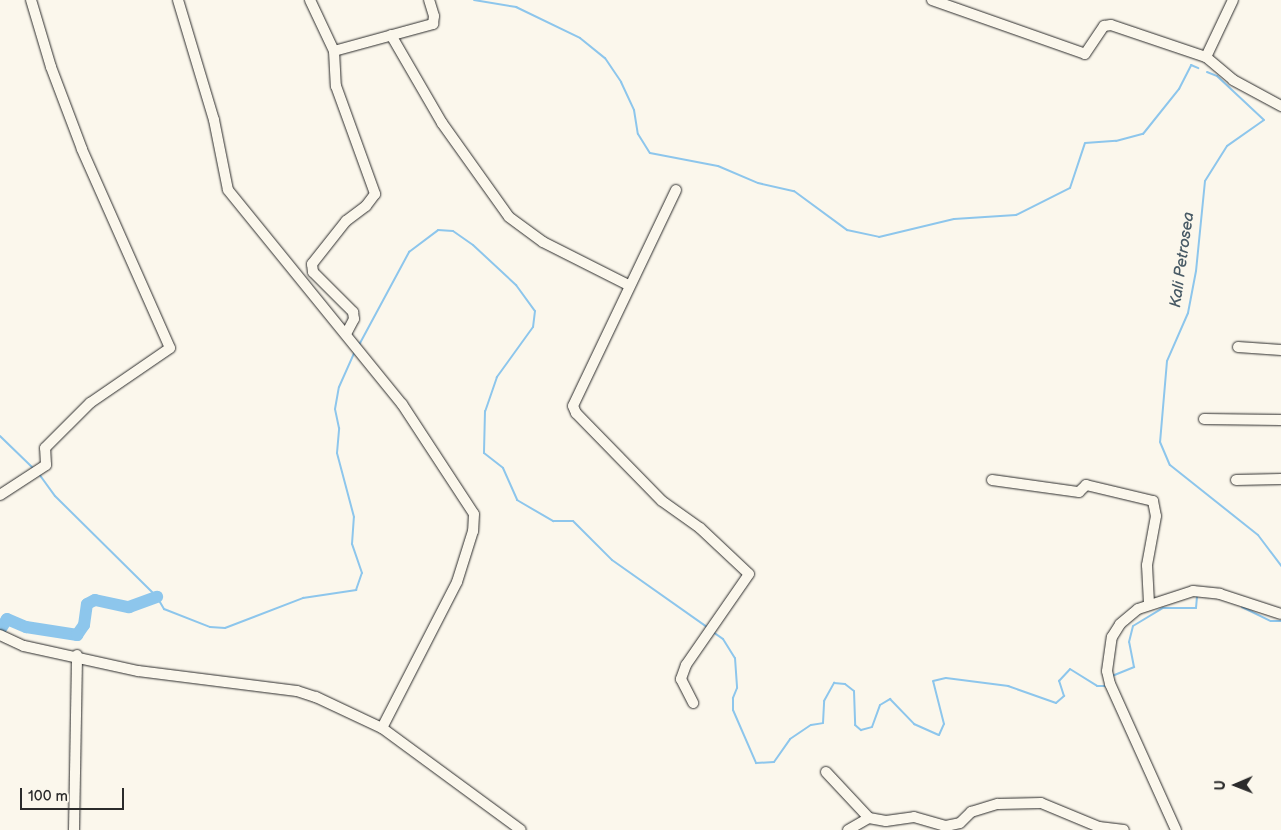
<!DOCTYPE html>
<style>
body{margin:0}
#map{position:relative;width:1281px;height:830px;overflow:hidden;background:#fbf7ec;font-family:"Balsamiq Sans",sans-serif}
div>[style]{position:absolute}
.stream>*{height:2px;margin:-1px;padding:0 1px;transform-origin:1px;border-radius:1px;background:#8dc6ec}
.river>*{height:12px;margin:-6px;padding:0 6px;transform-origin:6px;border-radius:6px;background:#8dc6ec}
.roads{filter:drop-shadow(0 0 1px #2b2b2b) drop-shadow(0 0 1px #2b2b2b)}
.minor>*{height:10px;margin:-5px;padding:0 5px;transform-origin:5px;border-radius:5px;background:#fbf7ec}
span{translate:-50% -50%;white-space:nowrap;text-align:center;line-height:1.15;-webkit-text-stroke:4px #fbf7ec;paint-order:stroke}
.water-label{font-size:16px;color:#485a65;font-style:italic}
.north{position:absolute;left:1211px;top:760px;width:50px;height:50px;-webkit-text-stroke:4px #fbf7ec;paint-order:stroke;rotate:269deg;font-size:14px;font-weight:700;line-height:20px;text-align:center;color:#2b2b2b}
.north::after{content:'';display:block;margin:auto;width:18px;height:22px;background:#2b2b2b;clip-path:polygon(50% 0,100% 100%,50% 72%,0 100%)}
.scale{position:absolute;left:20px;top:788px;width:104px;height:22px;box-sizing:border-box;border:2px solid #2b2b2b;border-top:0;padding-left:6px;font-size:15px;line-height:18px;white-space:nowrap;color:#2b2b2b;-webkit-text-stroke:4px #fbf7ec;paint-order:stroke}
</style>
<div id="map">
<div class="stream">
<i style="left:474px;top:0;width:43px;rotate:9.5deg"></i>
<i style="left:516px;top:7px;width:71px;rotate:25.8deg"></i>
<i style="left:580px;top:38px;width:32px;rotate:39deg"></i>
<i style="left:605px;top:58px;width:29px;rotate:56deg"></i>
<i style="left:621px;top:82px;width:31px;rotate:65deg"></i>
<i style="left:634px;top:110px;width:24px;rotate:81deg"></i>
<i style="left:638px;top:134px;width:22px;rotate:58deg"></i>
<i style="left:650px;top:153px;width:69px;rotate:10.8deg"></i>
<i style="left:718px;top:166px;width:43px;rotate:23deg"></i>
<i style="left:758px;top:183px;width:37px;rotate:13deg"></i>
<i style="left:794px;top:191px;width:66px;rotate:36.3deg"></i>
<i style="left:847px;top:230px;width:33px;rotate:12deg"></i>
<i style="left:879px;top:237px;width:77px;rotate:-13.5deg"></i>
<i style="left:954px;top:219px;width:62px;rotate:-3.7deg"></i>
<i style="left:1016px;top:215px;width:60px;rotate:-26.6deg"></i>
<i style="left:1070px;top:188px;width:47px;rotate:-71.6deg"></i>
<i style="left:1085px;top:143px;width:31px;rotate:-4deg"></i>
<i style="left:1116px;top:141px;width:28px;rotate:-15deg"></i>
<i style="left:1143px;top:134px;width:58px;rotate:-51.3deg"></i>
<i style="left:1179px;top:89px;width:27px;rotate:-63deg"></i>
<i style="left:1191px;top:65px;width:8px;rotate:23deg"></i>
<i style="left:1207px;top:72px;width:11px;rotate:22deg"></i>
<i style="left:1217px;top:76px;width:64px;rotate:43.1deg"></i>
<i style="left:1264px;top:120px;width:45px;rotate:144.9deg"></i>
<i style="left:1227px;top:146px;width:41px;rotate:122.2deg"></i>
<i style="left:1205px;top:181px;width:90px;rotate:95.7deg"></i>
<i style="left:1196px;top:271px;width:43px;rotate:100.8deg"></i>
<i style="left:1188px;top:313px;width:52px;rotate:113.6deg"></i>
<i style="left:1167px;top:361px;width:81px;rotate:94.9deg"></i>
<i style="left:1160px;top:442px;width:25px;rotate:67deg"></i>
<i style="left:1170px;top:465px;width:112px;rotate:38.5deg"></i>
<i style="left:1258px;top:535px;width:39px;rotate:53deg"></i>
<i style="left:359px;top:345px;width:106px;rotate:-61.7deg"></i>
<i style="left:409px;top:252px;width:36px;rotate:-37deg"></i>
<i style="left:438px;top:230px;width:15px;rotate:4deg"></i>
<i style="left:453px;top:231px;width:24px;rotate:35deg"></i>
<i style="left:473px;top:245px;width:59px;rotate:42.9deg"></i>
<i style="left:516px;top:285px;width:32px;rotate:54deg"></i>
<i style="left:535px;top:311px;width:16px;rotate:97deg"></i>
<i style="left:533px;top:327px;width:62px;rotate:125.8deg"></i>
<i style="left:497px;top:377px;width:36px;rotate:109deg"></i>
<i style="left:485px;top:411px;width:42px;rotate:91.4deg"></i>
<i style="left:484px;top:453px;width:24px;rotate:38deg"></i>
<i style="left:503px;top:468px;width:35px;rotate:66deg"></i>
<i style="left:517px;top:500px;width:42px;rotate:30.3deg"></i>
<i style="left:553px;top:521px;width:20px"></i>
<i style="left:573px;top:521px;width:55px;rotate:45deg"></i>
<i style="left:612px;top:560px;width:116px;rotate:35.2deg"></i>
<i style="left:0;top:436px;width:47px;rotate:44.1deg"></i>
<i style="left:39px;top:474px;width:27px;rotate:54deg"></i>
<i style="left:55px;top:496px;width:144px;rotate:44.7deg"></i>
<i style="left:157px;top:597px;width:14px;rotate:60deg"></i>
<i style="left:164px;top:609px;width:49px;rotate:21.4deg"></i>
<i style="left:210px;top:627px;width:15px;rotate:4deg"></i>
<i style="left:225px;top:628px;width:84px;rotate:-21deg"></i>
<i style="left:303px;top:598px;width:54px;rotate:-8.6deg"></i>
<i style="left:356px;top:590px;width:18px;rotate:-71deg"></i>
<i style="left:362px;top:573px;width:31px;rotate:-109deg"></i>
<i style="left:352px;top:544px;width:27px;rotate:-86deg"></i>
<i style="left:354px;top:517px;width:66px;rotate:-104.9deg"></i>
<i style="left:337px;top:453px;width:25px;rotate:-85deg"></i>
<i style="left:339px;top:428px;width:19px;rotate:-102deg"></i>
<i style="left:335px;top:409px;width:22px;rotate:-80deg"></i>
<i style="left:339px;top:387px;width:39px;rotate:-66deg"></i>
<i style="left:1242px;top:607px;width:32px;rotate:26deg"></i>
<i style="left:1271px;top:621px;width:10px"></i>
<i style="left:713px;top:632px;width:12px;rotate:35deg"></i>
<i style="left:723px;top:639px;width:22px;rotate:58deg"></i>
<i style="left:735px;top:658px;width:30px;rotate:86deg"></i>
<i style="left:737px;top:688px;width:11px;rotate:112deg"></i>
<i style="left:733px;top:698px;width:12px;rotate:90deg"></i>
<i style="left:733px;top:710px;width:58px;rotate:66.5deg"></i>
<i style="left:756px;top:763px;width:18px;rotate:-3deg"></i>
<i style="left:774px;top:762px;width:28px;rotate:-55deg"></i>
<i style="left:790px;top:739px;width:25px;rotate:-34deg"></i>
<i style="left:811px;top:725px;width:12px;rotate:-9deg"></i>
<i style="left:823px;top:723px;width:22px;rotate:-87deg"></i>
<i style="left:824px;top:701px;width:21px;rotate:-61deg"></i>
<i style="left:834px;top:683px;width:11px;rotate:5deg"></i>
<i style="left:845px;top:684px;width:11px;rotate:38deg"></i>
<i style="left:854px;top:691px;width:34px;rotate:88deg"></i>
<i style="left:855px;top:725px;width:8px;rotate:40deg"></i>
<i style="left:861px;top:730px;width:11px;rotate:-15deg"></i>
<i style="left:872px;top:727px;width:23px;rotate:-70deg"></i>
<i style="left:880px;top:705px;width:12px;rotate:-31deg"></i>
<i style="left:890px;top:699px;width:35px;rotate:46deg"></i>
<i style="left:914px;top:724px;width:27px;rotate:24deg"></i>
<i style="left:939px;top:735px;width:12px;rotate:-66deg"></i>
<i style="left:944px;top:724px;width:44px;rotate:-104.3deg"></i>
<i style="left:933px;top:681px;width:13px;rotate:-13deg"></i>
<i style="left:946px;top:678px;width:63px;rotate:7.4deg"></i>
<i style="left:1008px;top:686px;width:51px;rotate:19.5deg"></i>
<i style="left:1056px;top:703px;width:11px;rotate:-41deg"></i>
<i style="left:1064px;top:696px;width:16px;rotate:-108deg"></i>
<i style="left:1059px;top:681px;width:16px;rotate:-47deg"></i>
<i style="left:1070px;top:669px;width:32px;rotate:32deg"></i>
<i style="left:1097px;top:686px;width:9px"></i>
<i style="left:1112px;top:676px;width:24px;rotate:-22deg"></i>
<i style="left:1134px;top:667px;width:25px;rotate:-101deg"></i>
<i style="left:1129px;top:642px;width:16px;rotate:-76deg"></i>
<i style="left:1133px;top:626px;width:35px;rotate:-31deg"></i>
<i style="left:1163px;top:608px;width:33px"></i>
<i style="left:1196px;top:608px;width:12px;rotate:-85deg"></i>
</div>
<div class="river">
<i style="left:0;top:630px;width:13px;rotate:-58deg"></i>
<i style="left:7px;top:619px;width:21px;rotate:23deg"></i>
<i style="left:26px;top:627px;width:52px;rotate:8.9deg"></i>
<i style="left:77px;top:635px;width:12px;rotate:-55deg"></i>
<i style="left:84px;top:625px;width:21px;rotate:-82deg"></i>
<i style="left:87px;top:604px;width:9px;rotate:-27deg"></i>
<i style="left:95px;top:600px;width:35px;rotate:12deg"></i>
<i style="left:129px;top:607px;width:30px;rotate:-20deg"></i>
</div>
<div class="roads">
<div class="minor">
<i style="left:178px;top:0;width:125px;rotate:73.3deg"></i>
<i style="left:214px;top:120px;width:71px;rotate:78.7deg"></i>
<i style="left:228px;top:190px;width:276px;rotate:50.9deg"></i>
<i style="left:402px;top:404px;width:131px;rotate:56.8deg"></i>
<i style="left:474px;top:514px;width:17px;rotate:93deg"></i>
<i style="left:473px;top:531px;width:53px;rotate:107.4deg"></i>
<i style="left:457px;top:582px;width:164px;rotate:117.2deg"></i>
<i style="left:310px;top:0;width:56px;rotate:64.8deg"></i>
<i style="left:334px;top:51px;width:103px;rotate:-15.3deg"></i>
<i style="left:433px;top:24px;width:8px;rotate:-83deg"></i>
<i style="left:434px;top:16px;width:17px;rotate:-107deg"></i>
<i style="left:932px;top:0;width:162px;rotate:19.4deg"></i>
<i style="left:1085px;top:54px;width:34px;rotate:-56deg"></i>
<i style="left:1104px;top:26px;width:7px;rotate:-8deg"></i>
<i style="left:1111px;top:25px;width:100px;rotate:18.6deg"></i>
<i style="left:1206px;top:57px;width:35px;rotate:40deg"></i>
<i style="left:1233px;top:80px;width:55px;rotate:28.4deg"></i>
<i style="left:391px;top:35px;width:102px;rotate:59.9deg"></i>
<i style="left:442px;top:123px;width:115px;rotate:54.5deg"></i>
<i style="left:509px;top:217px;width:42px;rotate:36.3deg"></i>
<i style="left:543px;top:242px;width:95px;rotate:26.8deg"></i>
<i style="left:334px;top:51px;width:35px;rotate:87deg"></i>
<i style="left:336px;top:86px;width:115px;rotate:70.1deg"></i>
<i style="left:375px;top:194px;width:15px;rotate:127deg"></i>
<i style="left:366px;top:206px;width:25px;rotate:143deg"></i>
<i style="left:346px;top:221px;width:55px;rotate:128.3deg"></i>
<i style="left:312px;top:264px;width:8px;rotate:83deg"></i>
<i style="left:313px;top:272px;width:57px;rotate:45deg"></i>
<i style="left:353px;top:312px;width:7px;rotate:82deg"></i>
<i style="left:354px;top:319px;width:17px;rotate:118deg"></i>
<i style="left:1206px;top:57px;width:63px;rotate:-64.7deg"></i>
<i style="left:676px;top:190px;width:239px;rotate:115.5deg"></i>
<i style="left:573px;top:406px;width:8px;rotate:67deg"></i>
<i style="left:576px;top:413px;width:123px;rotate:45.7deg"></i>
<i style="left:662px;top:501px;width:47px;rotate:35.4deg"></i>
<i style="left:700px;top:528px;width:67px;rotate:43.2deg"></i>
<i style="left:749px;top:574px;width:111px;rotate:124.7deg"></i>
<i style="left:686px;top:665px;width:15px;rotate:110deg"></i>
<i style="left:681px;top:679px;width:27px;rotate:63deg"></i>
<i style="left:1238px;top:347px;width:43px;rotate:4deg"></i>
<i style="left:1204px;top:419px;width:77px;rotate:0.7deg"></i>
<i style="left:992px;top:480px;width:88px;rotate:7.9deg"></i>
<i style="left:1079px;top:492px;width:10px;rotate:-45deg"></i>
<i style="left:1086px;top:485px;width:69px;rotate:13.4deg"></i>
<i style="left:1153px;top:501px;width:15px;rotate:79deg"></i>
<i style="left:1156px;top:516px;width:50px;rotate:100.4deg"></i>
<i style="left:1147px;top:565px;width:38px;rotate:87deg"></i>
<i style="left:1236px;top:480px;width:45px;rotate:-1.3deg"></i>
<i style="left:0;top:495px;width:55px;rotate:-33.1deg"></i>
<i style="left:46px;top:465px;width:17px;rotate:-93deg"></i>
<i style="left:45px;top:448px;width:64px;rotate:-45deg"></i>
<i style="left:90px;top:403px;width:97px;rotate:-34.5deg"></i>
<i style="left:170px;top:348px;width:218px;rotate:-113.9deg"></i>
<i style="left:82px;top:149px;width:88px;rotate:-110.7deg"></i>
<i style="left:51px;top:67px;width:70px;rotate:-106.6deg"></i>
<i style="left:0;top:635px;width:26px;rotate:25deg"></i>
<i style="left:24px;top:646px;width:117px;rotate:12.4deg"></i>
<i style="left:138px;top:671px;width:160px;rotate:7.2deg"></i>
<i style="left:297px;top:691px;width:20px;rotate:18deg"></i>
<i style="left:316px;top:697px;width:73px;rotate:25.2deg"></i>
<i style="left:382px;top:728px;width:172px;rotate:36.3deg"></i>
<i style="left:826px;top:772px;width:63px;rotate:46.9deg"></i>
<i style="left:869px;top:818px;width:17px;rotate:10deg"></i>
<i style="left:886px;top:821px;width:28px;rotate:-8deg"></i>
<i style="left:914px;top:817px;width:33px;rotate:16deg"></i>
<i style="left:946px;top:826px;width:14px;rotate:-12deg"></i>
<i style="left:960px;top:823px;width:16px;rotate:-45deg"></i>
<i style="left:971px;top:812px;width:28px;rotate:-17deg"></i>
<i style="left:998px;top:804px;width:43px;rotate:-1.3deg"></i>
<i style="left:1041px;top:803px;width:63px;rotate:22.5deg"></i>
<i style="left:1099px;top:827px;width:25px;rotate:7deg"></i>
<i style="left:74px;top:830px;width:175px;rotate:-89deg"></i>
<i style="left:848px;top:830px;width:24px;rotate:-30deg"></i>
<i style="left:1176px;top:830px;width:160px;rotate:-114.3deg"></i>
<i style="left:1110px;top:684px;width:13px;rotate:-103deg"></i>
<i style="left:1107px;top:671px;width:34px;rotate:-82deg"></i>
<i style="left:1112px;top:637px;width:15px;rotate:-58deg"></i>
<i style="left:1120px;top:624px;width:23px;rotate:-40deg"></i>
<i style="left:1138px;top:609px;width:58px;rotate:-18.1deg"></i>
<i style="left:1193px;top:591px;width:27px;rotate:6deg"></i>
<i style="left:1220px;top:594px;width:64px;rotate:18.2deg"></i>
</div>
</div>
<div class="water-label">
<span style="left:1183px;top:260px;rotate:-82deg">Kali Petrosea</span>
</div>
<div class="north">U</div>
<div class="scale">100 m</div>
</div>
